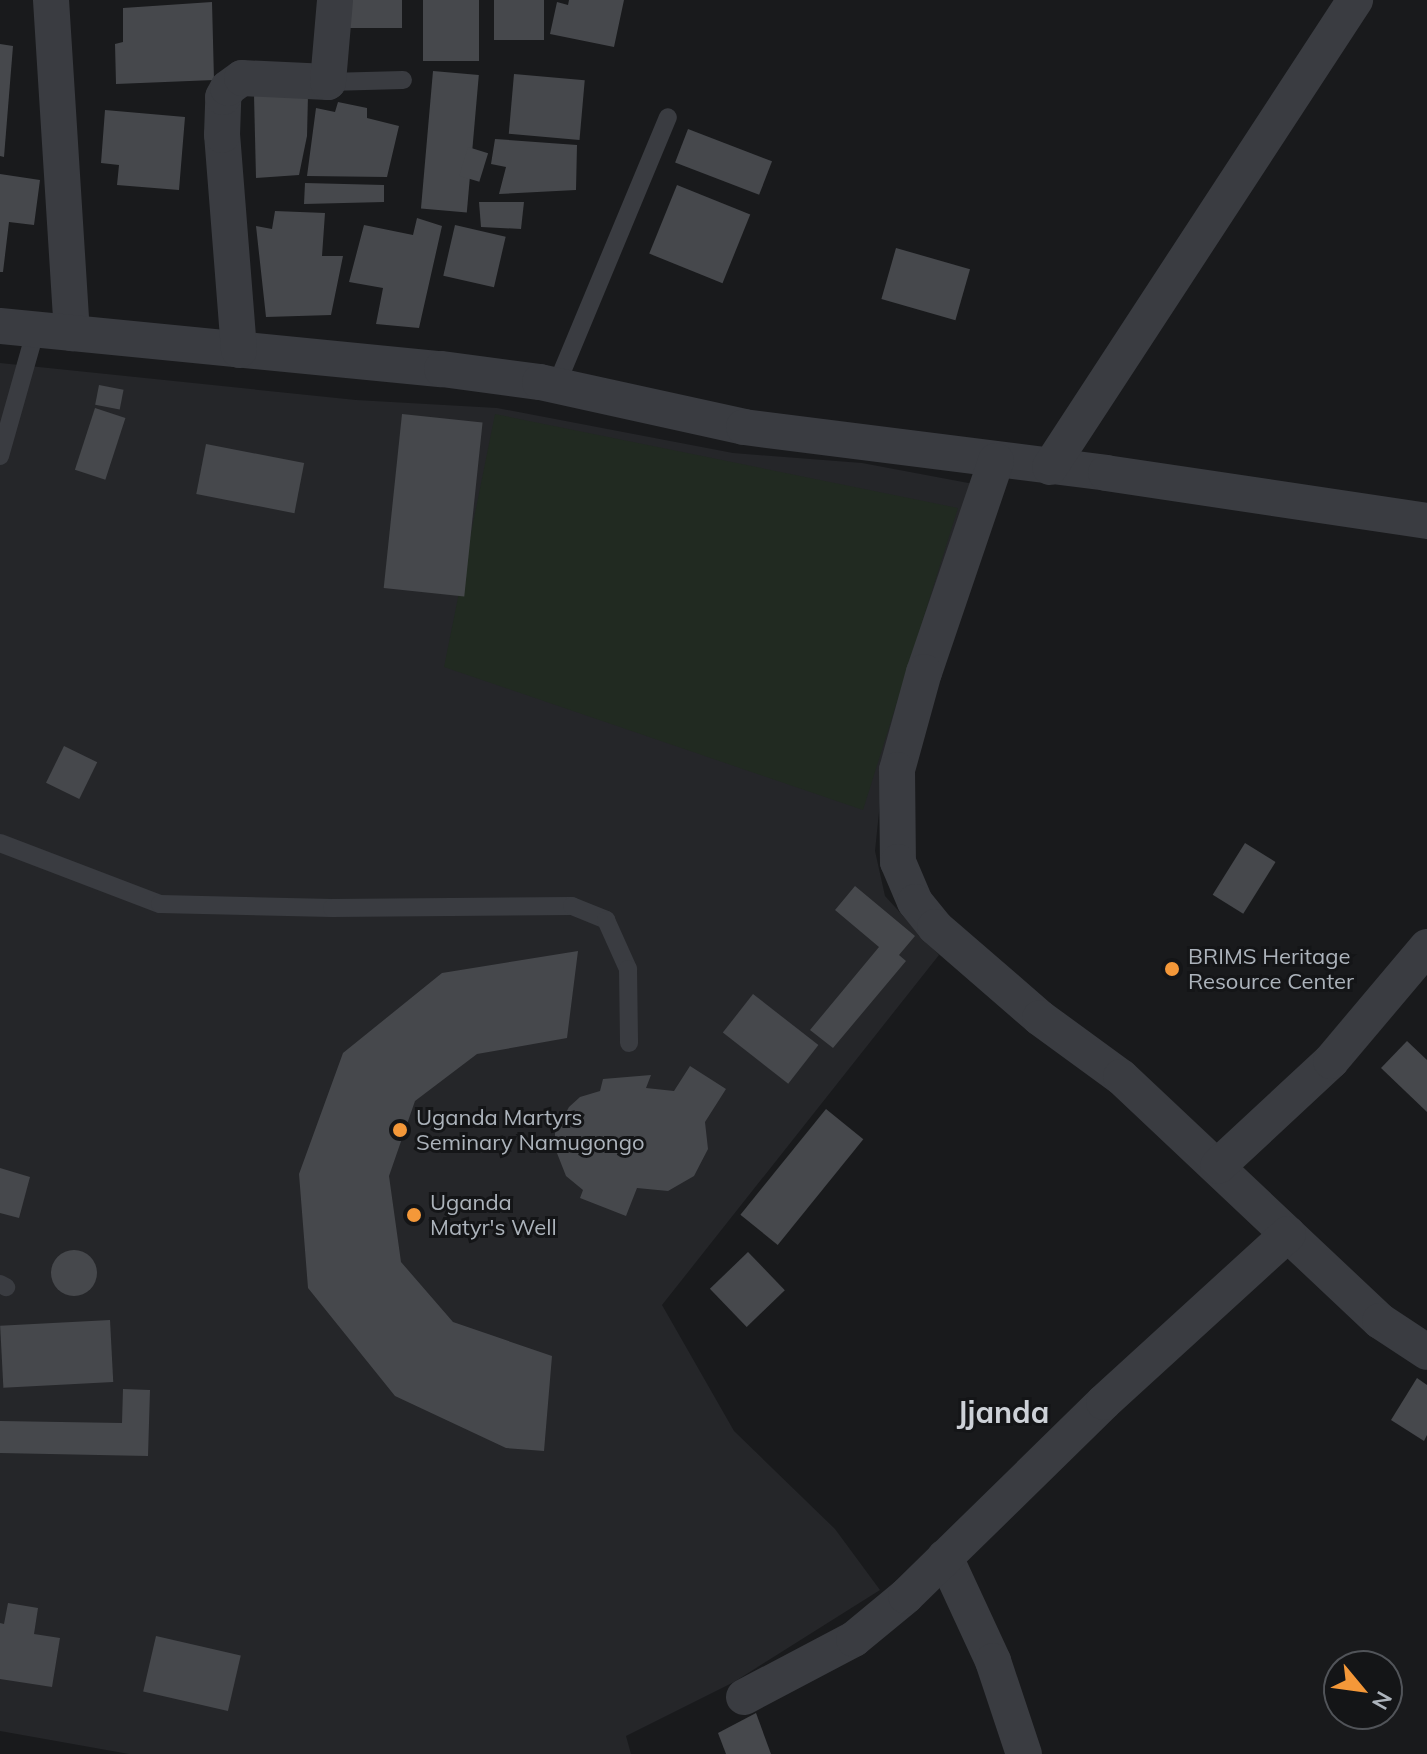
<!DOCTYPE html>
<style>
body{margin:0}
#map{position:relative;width:1427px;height:1754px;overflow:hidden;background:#191a1c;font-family:Mulish,sans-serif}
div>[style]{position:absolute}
.built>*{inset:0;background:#252629}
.green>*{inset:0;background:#212a21}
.building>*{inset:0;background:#46484c;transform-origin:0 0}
.round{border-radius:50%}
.service>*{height:18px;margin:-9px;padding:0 9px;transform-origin:9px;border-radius:9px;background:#3a3c41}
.minor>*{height:36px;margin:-18px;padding:0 18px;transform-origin:18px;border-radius:18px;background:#3a3c41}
.dots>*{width:22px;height:22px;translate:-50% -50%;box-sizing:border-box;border:4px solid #141517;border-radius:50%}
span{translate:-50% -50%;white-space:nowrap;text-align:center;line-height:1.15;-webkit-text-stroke:6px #141517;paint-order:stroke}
.poi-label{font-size:22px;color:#acb3bb}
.left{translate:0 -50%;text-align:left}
.district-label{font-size:30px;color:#cdd1d7;font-weight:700}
.north{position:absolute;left:1323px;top:1650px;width:80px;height:80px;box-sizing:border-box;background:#141517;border:2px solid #515459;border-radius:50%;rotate:119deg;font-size:22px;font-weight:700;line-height:32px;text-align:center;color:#acb3bb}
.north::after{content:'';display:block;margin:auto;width:28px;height:36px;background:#f49839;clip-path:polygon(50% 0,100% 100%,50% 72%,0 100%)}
</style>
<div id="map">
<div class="built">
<i style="clip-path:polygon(0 363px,356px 400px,497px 408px,733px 453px,862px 463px,979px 485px,883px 773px,875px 851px,885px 896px,939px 955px,662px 1305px,734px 1431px,835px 1529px,880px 1590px,734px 1682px,626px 1736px,631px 1754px,129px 1754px,0 1731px)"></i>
</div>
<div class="green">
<i style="clip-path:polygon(495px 414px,958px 508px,863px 810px,444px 667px)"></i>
</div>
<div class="building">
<i style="left:342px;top:0;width:60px;height:28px"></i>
<i style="left:423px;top:0;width:56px;height:61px"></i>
<i style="left:494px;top:0;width:50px;height:40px"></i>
<i style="clip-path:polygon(569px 0,624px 0,614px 47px,550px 34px,557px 2px,568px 5px)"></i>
<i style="clip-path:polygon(212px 2px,214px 80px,116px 84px,115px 44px,123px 42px,123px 8px)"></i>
<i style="clip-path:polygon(0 44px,13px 46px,4px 157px,0 156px)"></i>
<i style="left:433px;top:71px;width:46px;height:138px;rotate:5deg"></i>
<i style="left:514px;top:74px;width:71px;height:60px;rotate:5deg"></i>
<i style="clip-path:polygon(254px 95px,308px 95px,307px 136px,299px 175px,256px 178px)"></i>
<i style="clip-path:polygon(338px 102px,367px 108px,367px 118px,399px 126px,387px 177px,307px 176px,316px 108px,335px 112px)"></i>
<i style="clip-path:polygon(105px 110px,185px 117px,179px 190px,117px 185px,119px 165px,101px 163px)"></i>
<i style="left:688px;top:129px;width:90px;height:36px;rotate:21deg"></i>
<i style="clip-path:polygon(495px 139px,577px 145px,576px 190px,499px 194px,506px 167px,491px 164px)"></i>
<i style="left:468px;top:147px;width:21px;height:30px;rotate:17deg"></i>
<i style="clip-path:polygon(0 174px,40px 180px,34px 225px,9px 222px,3px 272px,0 272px)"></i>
<i style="clip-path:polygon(305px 183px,384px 185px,384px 202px,304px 204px)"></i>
<i style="left:677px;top:185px;width:79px;height:74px;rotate:22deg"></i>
<i style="clip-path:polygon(479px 202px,524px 202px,521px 229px,481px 227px)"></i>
<i style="clip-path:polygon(275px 211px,325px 213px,322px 256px,343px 256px,331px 315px,266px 317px,256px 226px,272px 229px)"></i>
<i style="clip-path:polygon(417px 218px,442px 226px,419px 328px,376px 324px,383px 288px,349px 282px,364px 225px,413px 235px)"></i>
<i style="left:455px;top:225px;width:52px;height:52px;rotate:13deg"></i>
<i style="left:896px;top:248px;width:77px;height:53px;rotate:16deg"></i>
<i style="left:99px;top:385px;width:25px;height:20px;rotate:11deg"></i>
<i style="left:95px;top:408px;width:32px;height:65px;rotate:18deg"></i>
<i style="left:402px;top:414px;width:81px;height:175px;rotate:6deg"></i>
<i style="left:206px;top:444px;width:100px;height:51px;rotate:11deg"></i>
<i style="left:64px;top:746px;width:37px;height:41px;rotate:26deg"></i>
<i style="left:1245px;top:843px;width:36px;height:61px;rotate:32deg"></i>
<i style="clip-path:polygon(855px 886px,915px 936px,899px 955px,906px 961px,833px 1048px,810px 1030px,879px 947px,835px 910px)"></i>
<i style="clip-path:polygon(578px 951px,567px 1038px,477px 1054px,415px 1101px,389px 1176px,401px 1262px,453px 1322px,552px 1356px,544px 1451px,506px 1448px,395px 1396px,308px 1288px,299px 1174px,343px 1053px,442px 973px)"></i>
<i style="left:753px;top:994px;width:83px;height:49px;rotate:38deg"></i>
<i style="clip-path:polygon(1407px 1041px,1427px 1060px,1427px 1112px,1381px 1068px)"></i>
<i style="clip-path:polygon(690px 1066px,726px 1089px,705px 1122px,708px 1149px,694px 1176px,668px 1191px,637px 1188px,626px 1216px,580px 1198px,583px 1190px,566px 1176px,555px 1148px,555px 1133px,569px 1107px,580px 1097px,600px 1091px,603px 1079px,651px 1075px,646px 1088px,674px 1091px)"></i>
<i style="left:826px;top:1109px;width:48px;height:136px;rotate:39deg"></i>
<i style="clip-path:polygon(0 1168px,30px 1177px,19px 1218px,0 1213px)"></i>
<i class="round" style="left:51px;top:1250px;width:46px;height:46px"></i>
<i style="left:748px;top:1252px;width:53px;height:53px;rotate:46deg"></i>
<i style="left:110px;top:1320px;width:62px;height:110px;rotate:87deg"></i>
<i style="clip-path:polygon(1417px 1378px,1427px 1385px,1427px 1435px,1424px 1441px,1391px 1420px)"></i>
<i style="clip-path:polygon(123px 1389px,150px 1390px,148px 1456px,0 1453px,0 1421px,122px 1423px)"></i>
<i style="clip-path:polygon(8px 1603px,38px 1608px,34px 1634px,60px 1638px,52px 1687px,0 1679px,0 1623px,4px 1624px)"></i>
<i style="left:156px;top:1636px;width:87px;height:57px;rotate:13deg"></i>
<i style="clip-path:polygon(756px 1713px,771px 1754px,726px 1754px,718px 1733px)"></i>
</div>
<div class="service">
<i style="left:328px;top:82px;width:75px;rotate:-1.5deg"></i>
<i style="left:556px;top:386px;width:291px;rotate:-67.4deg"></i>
<i style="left:0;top:456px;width:132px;rotate:-74.2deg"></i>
<i style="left:0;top:843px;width:171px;rotate:20.9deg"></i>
<i style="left:160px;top:904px;width:172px;rotate:1.3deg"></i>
<i style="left:332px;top:908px;width:240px;rotate:-0.5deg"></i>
<i style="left:572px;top:906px;width:37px;rotate:22deg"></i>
<i style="left:606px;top:920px;width:54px;rotate:65.8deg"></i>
<i style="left:628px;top:969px;width:74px;rotate:89.2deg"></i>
<i style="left:0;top:1284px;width:7px;rotate:27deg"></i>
</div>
<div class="minor">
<i style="left:51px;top:0;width:334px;rotate:86.4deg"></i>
<i style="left:0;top:326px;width:444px;rotate:5.6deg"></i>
<i style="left:442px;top:369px;width:99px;rotate:7.6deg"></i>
<i style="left:540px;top:382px;width:209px;rotate:12.4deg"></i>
<i style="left:744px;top:427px;width:365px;rotate:7.2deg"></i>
<i style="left:1106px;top:473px;width:325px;rotate:8.5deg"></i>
<i style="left:239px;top:350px;width:216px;rotate:-94.5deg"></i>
<i style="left:222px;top:135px;width:38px;rotate:-88deg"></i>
<i style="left:223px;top:97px;width:10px;rotate:-61deg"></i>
<i style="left:228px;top:88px;width:17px;rotate:-36deg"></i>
<i style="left:242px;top:78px;width:86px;rotate:2.7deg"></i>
<i style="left:328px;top:82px;width:82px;rotate:-85.1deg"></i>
<i style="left:996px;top:461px;width:223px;rotate:108.8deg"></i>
<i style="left:924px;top:672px;width:102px;rotate:105.4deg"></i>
<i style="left:897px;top:770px;width:92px;rotate:89.4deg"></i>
<i style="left:898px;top:862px;width:43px;rotate:67deg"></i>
<i style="left:915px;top:902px;width:32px;rotate:51deg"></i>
<i style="left:935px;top:927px;width:139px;rotate:40.9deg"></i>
<i style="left:1040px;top:1018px;width:100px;rotate:36.1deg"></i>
<i style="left:1121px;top:1077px;width:356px;rotate:43.3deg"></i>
<i style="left:1380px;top:1321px;width:56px;rotate:33.4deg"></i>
<i style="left:1050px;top:467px;width:558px;rotate:-56.85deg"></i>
<i style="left:1218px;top:1166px;width:154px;rotate:-42.9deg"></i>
<i style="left:1331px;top:1061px;width:149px;rotate:-49.9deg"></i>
<i style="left:945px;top:1557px;width:115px;rotate:65.2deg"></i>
<i style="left:993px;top:1661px;width:98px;rotate:71.6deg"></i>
<i style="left:744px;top:1697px;width:124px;rotate:-27.8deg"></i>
<i style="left:854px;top:1639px;width:67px;rotate:-39.6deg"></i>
<i style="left:906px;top:1596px;width:277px;rotate:-44.4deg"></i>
<i style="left:1104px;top:1402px;width:249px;rotate:-42.4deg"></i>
</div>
<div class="dots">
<i style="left:1172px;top:969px;background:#f49839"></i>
<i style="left:400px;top:1130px;background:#f49839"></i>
<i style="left:414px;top:1215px;background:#f49839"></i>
</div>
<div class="poi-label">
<span class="left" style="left:1188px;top:969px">BRIMS Heritage<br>Resource Center</span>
<span class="left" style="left:416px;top:1130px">Uganda Martyrs<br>Seminary Namugongo</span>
<span class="left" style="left:430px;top:1215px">Uganda<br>Matyr's Well</span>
</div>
<div class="district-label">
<span style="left:1003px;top:1412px">Jjanda</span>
</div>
<div class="north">N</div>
</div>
